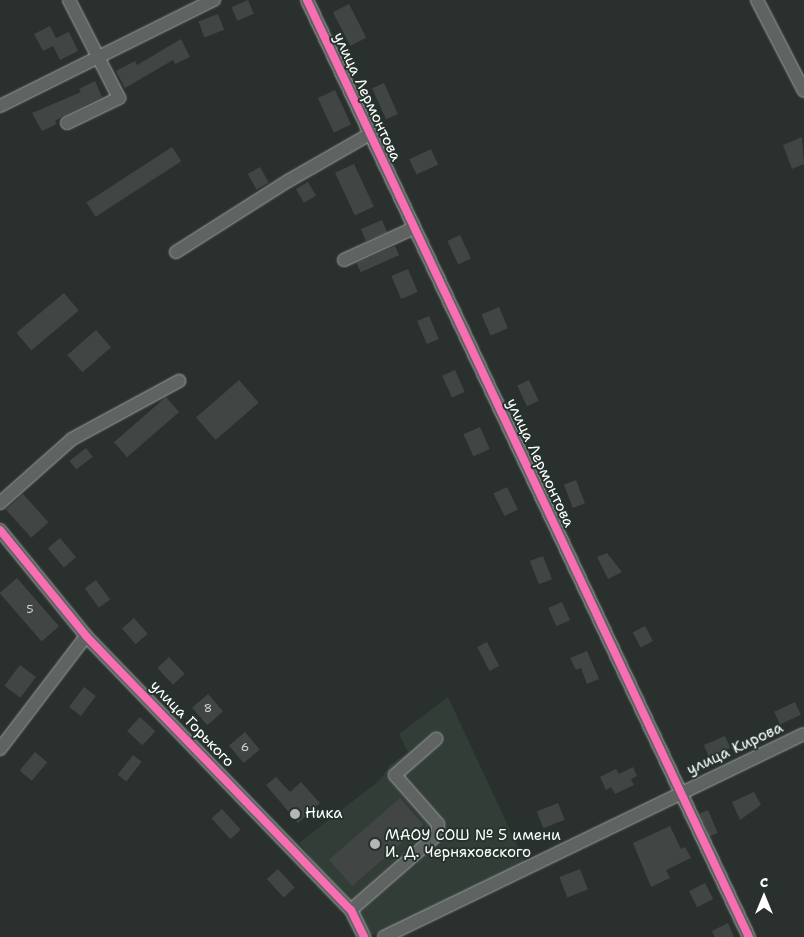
<!DOCTYPE html>
<meta charset="utf-8">
<style>
body{margin:0}
#map{position:relative;width:804px;height:937px;overflow:hidden;background:#29302d;font-family:"Shantell Sans",sans-serif}
div>[style]{position:absolute}
.built>*{inset:0;background:#323d38}
.building>*{inset:0;background:#414644;transform-origin:0 0}
.roads{filter:drop-shadow(0 0 1px #9fa2a0) drop-shadow(0 0 1px #9fa2a0)}
.minor>*{height:12px;margin:-6px;padding:0 6px;transform-origin:6px;border-radius:6px;background:#5f6362}
.cycleway>*{height:8px;margin:-4px;padding:0 4px;transform-origin:4px;border-radius:4px;background:#f96db3}
.dots>*{width:14px;height:14px;translate:-50% -50%;box-sizing:border-box;border:2px solid #26332d;border-radius:50%}
span{translate:-50% -50%;white-space:nowrap;text-align:center;line-height:1.15;-webkit-text-stroke:4px #26332d;paint-order:stroke}
.number-label{font-size:12px;color:#d0d1d0}
.number-label span{-webkit-text-stroke-width:0}
.street-label{font-size:15px;color:#fff}
.poi-label{font-size:15px;color:#fff}
.left{translate:0 -50%;text-align:left}
.north{position:absolute;left:739px;top:872px;width:50px;height:50px;-webkit-text-stroke:4px #26332d;paint-order:stroke;rotate:0deg;font-size:14px;font-weight:700;line-height:20px;text-align:center;color:#fff}
.north::after{content:'';display:block;margin:auto;width:18px;height:22px;background:#fff;clip-path:polygon(50% 0,100% 100%,50% 72%,0 100%)}
</style>
<div id="map">
<div class="built">
<i style="clip-path:polygon(448px 697px,525px 862px,419px 916px,372px 935px,299px 843px,380px 780px,390px 765px,408px 752px,399px 734px)"></i>
</div>
<div class="building">
<i style="left:248px;top:0;width:15px;height:18px;rotate:67deg"></i>
<i style="left:349px;top:4px;width:38px;height:18px;rotate:63deg"></i>
<i style="left:218px;top:14px;width:17px;height:21px;rotate:69deg"></i>
<i style="clip-path:polygon(50px 26px,56px 38px,69px 32px,78px 51px,60px 60px,53px 46px,43px 51px,34px 34px)"></i>
<i style="clip-path:polygon(181px 39px,190px 57px,175px 64px,173px 60px,125px 88px,116px 71px,135px 61px,137px 65px)"></i>
<i style="clip-path:polygon(95px 81px,102px 97px,63px 116px,55px 121px,57px 124px,42px 131px,32px 113px,81px 92px,79px 89px)"></i>
<i style="left:384px;top:83px;width:34px;height:13px;rotate:66deg"></i>
<i style="left:335px;top:90px;width:38px;height:19px;rotate:65deg"></i>
<i style="clip-path:polygon(802px 137px,804px 164px,792px 169px,783px 145px)"></i>
<i style="left:172px;top:147px;width:17px;height:102px;rotate:57deg"></i>
<i style="left:431px;top:149px;width:17px;height:24px;rotate:65deg"></i>
<i style="left:354px;top:164px;width:47px;height:21px;rotate:65deg"></i>
<i style="left:260px;top:167px;width:18px;height:14px;rotate:61deg"></i>
<i style="left:308px;top:182px;width:16px;height:14px;rotate:60deg"></i>
<i style="left:382px;top:220px;width:13px;height:23px;rotate:67deg"></i>
<i style="left:460px;top:235px;width:26px;height:14px;rotate:65deg"></i>
<i style="left:395px;top:246px;width:10px;height:42px;rotate:66deg"></i>
<i style="left:408px;top:269px;width:25px;height:18px;rotate:67deg"></i>
<i style="left:64px;top:293px;width:23px;height:62px;rotate:50deg"></i>
<i style="left:499px;top:307px;width:23px;height:19px;rotate:67deg"></i>
<i style="left:429px;top:316px;width:25px;height:13px;rotate:67deg"></i>
<i style="left:96px;top:330px;width:23px;height:38px;rotate:49deg"></i>
<i style="left:455px;top:370px;width:24px;height:14px;rotate:66deg"></i>
<i style="left:239px;top:380px;width:30px;height:57px;rotate:49deg"></i>
<i style="left:529px;top:380px;width:23px;height:13px;rotate:65deg"></i>
<i style="left:166px;top:397px;width:20px;height:69px;rotate:49deg"></i>
<i style="left:480px;top:427px;width:24px;height:18px;rotate:66deg"></i>
<i style="left:86px;top:448px;width:11px;height:21px;rotate:52deg"></i>
<i style="left:576px;top:480px;width:25px;height:13px;rotate:69deg"></i>
<i style="left:507px;top:487px;width:25px;height:15px;rotate:64deg"></i>
<i style="left:23px;top:494px;width:38px;height:23px;rotate:48deg"></i>
<i style="left:60px;top:538px;width:25px;height:16px;rotate:50deg"></i>
<i style="clip-path:polygon(607px 553px,622px 572px,608px 579px,597px 557px)"></i>
<i style="left:543px;top:556px;width:25px;height:14px;rotate:69deg"></i>
<i style="left:17px;top:578px;width:64px;height:23px;rotate:49deg"></i>
<i style="left:96px;top:580px;width:24px;height:14px;rotate:54deg"></i>
<i style="left:562px;top:602px;width:20px;height:15px;rotate:66deg"></i>
<i style="left:134px;top:618px;width:21px;height:16px;rotate:49deg"></i>
<i style="left:645px;top:626px;width:17px;height:14px;rotate:62deg"></i>
<i style="left:487px;top:642px;width:27px;height:11px;rotate:63deg"></i>
<i style="clip-path:polygon(587px 651px,599px 679px,587px 684px,581px 668px,576px 670px,570px 658px)"></i>
<i style="left:169px;top:657px;width:23px;height:16px;rotate:47deg"></i>
<i style="left:20px;top:665px;width:20px;height:26px;rotate:37deg"></i>
<i style="left:84px;top:687px;width:15px;height:25px;rotate:37deg"></i>
<i style="left:208px;top:694px;width:23px;height:21px;rotate:49deg"></i>
<i style="left:795px;top:702px;width:14px;height:23px;rotate:65deg"></i>
<i style="left:140px;top:717px;width:21px;height:19px;rotate:43deg"></i>
<i style="left:245px;top:732px;width:23px;height:21px;rotate:50deg"></i>
<i style="left:725px;top:736px;width:13px;height:23px;rotate:67deg"></i>
<i style="left:35px;top:752px;width:16px;height:24px;rotate:40deg"></i>
<i style="left:133px;top:755px;width:11px;height:25px;rotate:38deg"></i>
<i style="clip-path:polygon(633px 767px,637px 776px,631px 779px,634px 785px,615px 794px,611px 787px,606px 790px,600px 777px,616px 769px,619px 774px)"></i>
<i style="clip-path:polygon(276px 777px,290px 792px,301px 782px,320px 803px,298px 823px,266px 785px)"></i>
<i style="clip-path:polygon(754px 792px,761px 805px,740px 820px,732px 802px)"></i>
<i style="left:400px;top:798px;width:35px;height:94px;rotate:49deg"></i>
<i style="left:558px;top:803px;width:18px;height:23px;rotate:68deg"></i>
<i style="left:222px;top:809px;width:28px;height:14px;rotate:48deg"></i>
<i style="left:708px;top:810px;width:25px;height:9px;rotate:67deg"></i>
<i style="clip-path:polygon(670px 826px,681px 849px,685px 847px,691px 858px,666px 870px,670px 878px,651px 887px,633px 843px)"></i>
<i style="left:278px;top:869px;width:25px;height:15px;rotate:48deg"></i>
<i style="left:580px;top:869px;width:22px;height:22px;rotate:69deg"></i>
<i style="left:705px;top:883px;width:18px;height:18px;rotate:63deg"></i>
<i style="clip-path:polygon(728px 923px,734px 937px,715px 937px,712px 931px)"></i>
</div>
<div class="roads">
<div class="minor">
<i style="left:307px;top:0;width:1036px;rotate:64.75deg"></i>
<i style="left:757px;top:0;width:102px;rotate:62.7deg"></i>
<i style="left:0;top:106px;width:239px;rotate:-26.4deg"></i>
<i style="left:67px;top:123px;width:58px;rotate:-25.7deg"></i>
<i style="left:119px;top:98px;width:110px;rotate:-117deg"></i>
<i style="left:176px;top:252px;width:133px;rotate:-32.4deg"></i>
<i style="left:288px;top:181px;width:95px;rotate:-29.8deg"></i>
<i style="left:344px;top:260px;width:77px;rotate:-24.6deg"></i>
<i style="left:0;top:503px;width:96px;rotate:-41.6deg"></i>
<i style="left:72px;top:439px;width:122px;rotate:-28.5deg"></i>
<i style="left:0;top:530px;width:136px;rotate:50.9deg"></i>
<i style="left:86px;top:636px;width:381px;rotate:46deg"></i>
<i style="left:351px;top:910px;width:30px;rotate:64deg"></i>
<i style="left:0;top:749px;width:142px;rotate:-52.7deg"></i>
<i style="left:351px;top:910px;width:116px;rotate:-41.1deg"></i>
<i style="left:438px;top:834px;width:10px;rotate:-90deg"></i>
<i style="left:438px;top:824px;width:65px;rotate:-131.3deg"></i>
<i style="left:395px;top:775px;width:55px;rotate:-41.3deg"></i>
<i style="left:384px;top:937px;width:466px;rotate:-25.8deg"></i>
</div>
</div>
<div class="cycleway">
<i style="left:307px;top:0;width:1036px;rotate:64.75deg"></i>
<i style="left:0;top:530px;width:136px;rotate:50.9deg"></i>
<i style="left:86px;top:636px;width:381px;rotate:46deg"></i>
<i style="left:351px;top:910px;width:30px;rotate:64deg"></i>
</div>
<div class="dots">
<i style="left:295px;top:814px;background:#b4b7b6"></i>
<i style="left:375px;top:844px;background:#b4b7b6"></i>
</div>
<div class="number-label">
<span style="left:30px;top:610px">5</span>
<span style="left:208px;top:709px">8</span>
<span style="left:245px;top:748px">6</span>
</div>
<div class="street-label">
<span style="left:367px;top:97px;rotate:65deg">улица Лермонтова</span>
<span style="left:540px;top:463px;rotate:65deg">улица Лермонтова</span>
<span style="left:192px;top:724px;rotate:46deg">улица Горького</span>
<span style="left:735px;top:749px;rotate:-25deg">улица Кирова</span>
</div>
<div class="poi-label">
<span class="left" style="left:305px;top:814px">Ника</span>
<span class="left" style="left:385px;top:844px">МАОУ СОШ № 5 имени<br>И. Д. Черняховского</span>
</div>
<div class="north">С</div>
</div>
